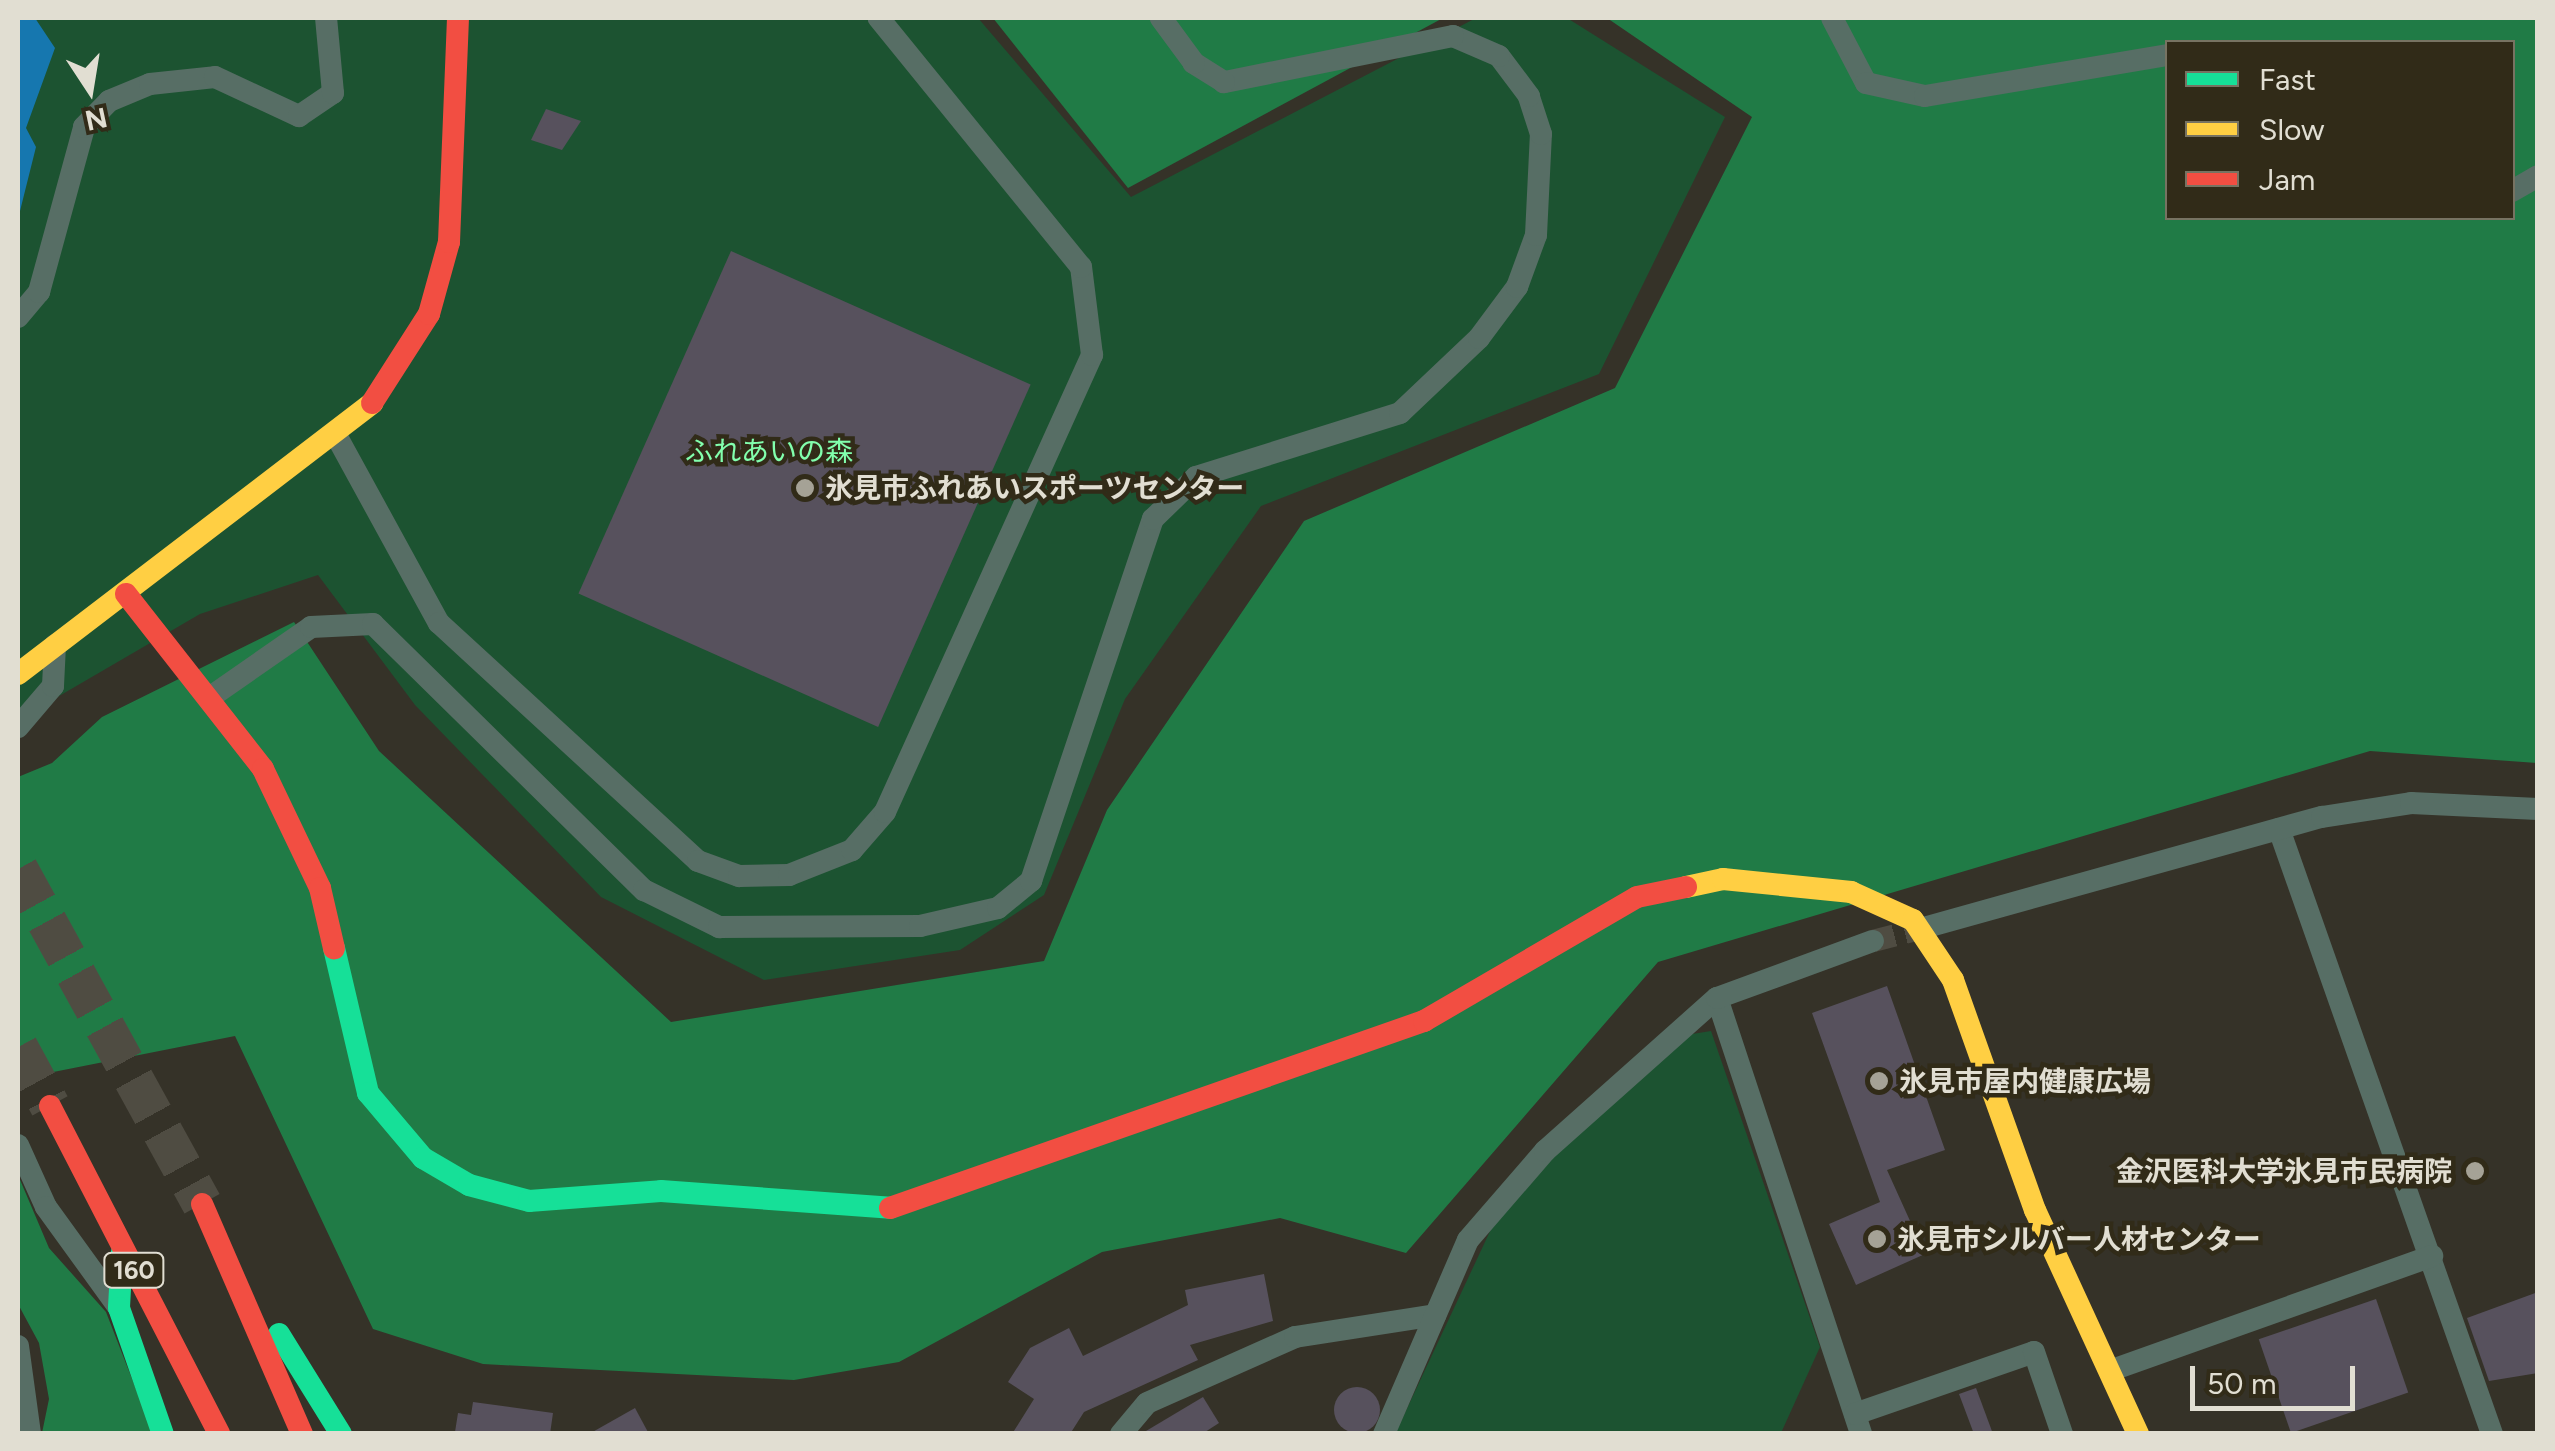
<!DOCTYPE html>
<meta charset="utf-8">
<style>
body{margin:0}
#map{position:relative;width:2555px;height:1451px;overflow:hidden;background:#353228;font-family:Figtree,"Noto Sans JP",sans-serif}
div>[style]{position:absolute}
.green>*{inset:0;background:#1c5331}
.forest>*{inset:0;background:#207b46}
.water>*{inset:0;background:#1677af}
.building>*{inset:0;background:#57515d;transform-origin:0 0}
.round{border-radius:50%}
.street-tunnel>*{height:22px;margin-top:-11px;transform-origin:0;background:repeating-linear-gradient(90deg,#4f4c42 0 22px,transparent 0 33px)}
.highway-tunnel>*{height:40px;margin-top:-20px;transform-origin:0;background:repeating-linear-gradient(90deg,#4f4c42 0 40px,transparent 0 60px)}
.street>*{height:22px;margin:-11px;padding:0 11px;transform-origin:11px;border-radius:11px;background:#576e65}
.fast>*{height:22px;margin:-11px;padding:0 11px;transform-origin:11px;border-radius:11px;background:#16e098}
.slow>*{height:22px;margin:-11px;padding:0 11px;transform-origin:11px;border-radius:11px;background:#ffcf43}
.jam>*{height:22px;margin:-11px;padding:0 11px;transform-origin:11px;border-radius:11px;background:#f24e42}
.dots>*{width:28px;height:28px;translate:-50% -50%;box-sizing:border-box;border:5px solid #312b18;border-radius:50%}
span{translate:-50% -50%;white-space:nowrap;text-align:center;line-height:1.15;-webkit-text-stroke:9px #312b18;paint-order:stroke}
.shield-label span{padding:2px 8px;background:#312b18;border:2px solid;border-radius:8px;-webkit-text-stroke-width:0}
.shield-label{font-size:25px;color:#e1ded2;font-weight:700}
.park-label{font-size:28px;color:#82ffad}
.poi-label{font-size:28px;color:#e1ded2;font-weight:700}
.left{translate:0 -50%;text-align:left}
.right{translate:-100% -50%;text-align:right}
.frame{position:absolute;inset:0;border:20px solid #e1ded2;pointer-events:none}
.legend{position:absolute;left:2165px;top:40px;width:350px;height:180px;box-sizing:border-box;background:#312b18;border:2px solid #777362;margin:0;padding:12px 18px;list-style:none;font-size:30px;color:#e1ded2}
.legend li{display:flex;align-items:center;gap:20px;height:50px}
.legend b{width:50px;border:2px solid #777362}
.north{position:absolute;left:40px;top:40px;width:100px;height:100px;-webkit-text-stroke:8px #312b18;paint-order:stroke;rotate:168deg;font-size:28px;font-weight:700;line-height:40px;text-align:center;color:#e1ded2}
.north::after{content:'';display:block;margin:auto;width:35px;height:45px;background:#e1ded2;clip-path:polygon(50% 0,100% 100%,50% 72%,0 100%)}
.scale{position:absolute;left:2190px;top:1366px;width:165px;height:45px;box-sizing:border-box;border:5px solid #e1ded2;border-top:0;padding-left:12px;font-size:30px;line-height:35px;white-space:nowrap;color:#e1ded2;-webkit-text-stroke:8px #312b18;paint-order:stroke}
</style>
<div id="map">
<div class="green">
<i style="clip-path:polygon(18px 18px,978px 18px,1131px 197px,1476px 18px,1567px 18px,1725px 117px,1599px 374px,1261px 506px,1125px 699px,1044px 895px,960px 950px,764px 980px,601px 897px,415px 705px,318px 575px,200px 614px,18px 720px)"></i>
<i style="clip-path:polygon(1711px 1031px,1820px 1347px,1781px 1433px,1395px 1434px,1492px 1227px,1526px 1181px,1686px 1035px)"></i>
</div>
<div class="forest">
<i style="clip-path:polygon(993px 18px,1443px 18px,1128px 188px)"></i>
<i style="clip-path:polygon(evenodd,1607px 18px,2537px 18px,2537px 763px,2370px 751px,1658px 962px,1406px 1253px,1280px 1218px,1102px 1252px,899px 1362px,794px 1380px,483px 1364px,373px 1329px,235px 1036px,18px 1079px,18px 777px,52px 763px,102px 717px,294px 622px,379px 751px,671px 1022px,1044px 961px,1107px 810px,1304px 521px,1615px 388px,1752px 117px,1607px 18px,2168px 42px,2512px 42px,2512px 218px,2168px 218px,2168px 42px)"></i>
<i style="clip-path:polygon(18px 1175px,49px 1248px,106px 1312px,153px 1433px,42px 1433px,49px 1399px,39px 1343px,18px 1304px)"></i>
</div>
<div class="water">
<i style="clip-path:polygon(18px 18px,35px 18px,55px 48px,26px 128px,36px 147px,18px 219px)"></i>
</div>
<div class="building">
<i style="clip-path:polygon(546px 109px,581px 121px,562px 150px,531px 140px)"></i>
<i style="left:731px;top:251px;width:328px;height:375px;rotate:24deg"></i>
<i style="clip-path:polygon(1887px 986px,1945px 1150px,1887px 1170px,1925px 1254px,1856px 1285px,1829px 1224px,1880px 1202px,1812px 1013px)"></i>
<i style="clip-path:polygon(1264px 1274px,1273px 1321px,1190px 1345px,1198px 1360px,1084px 1412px,1070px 1434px,1012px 1434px,1034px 1399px,1008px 1382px,1030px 1348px,1069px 1328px,1083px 1356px,1188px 1305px,1185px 1290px)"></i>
<i style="clip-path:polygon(2538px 1292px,2538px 1373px,2489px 1381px,2467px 1318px)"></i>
<i style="left:2376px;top:1299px;width:99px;height:124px;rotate:71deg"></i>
<i class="round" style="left:1334px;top:1387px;width:46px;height:46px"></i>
<i style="clip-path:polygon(1976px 1388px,1993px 1434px,1974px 1434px,1959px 1394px)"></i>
<i style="clip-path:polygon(1203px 1397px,1219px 1423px,1202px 1434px,1141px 1434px)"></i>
<i style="clip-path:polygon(473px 1402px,553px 1413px,550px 1434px,455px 1432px,458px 1413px,471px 1415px)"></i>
<i style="clip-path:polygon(635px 1408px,649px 1434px,589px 1434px)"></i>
</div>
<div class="street-tunnel">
<i style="left:1873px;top:941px;width:56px;rotate:-14.5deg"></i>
</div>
<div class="highway-tunnel">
<i style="left:18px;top:869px;width:382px;rotate:61.2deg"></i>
<i style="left:18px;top:1047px;width:67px;rotate:61.5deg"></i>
</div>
<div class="street">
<i style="left:1832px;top:18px;width:73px;rotate:62.4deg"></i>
<i style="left:1866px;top:83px;width:60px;rotate:12.4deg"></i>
<i style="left:1925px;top:96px;width:246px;rotate:-9.6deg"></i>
<i style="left:2512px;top:191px;width:30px;rotate:-30deg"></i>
<i style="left:18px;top:317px;width:33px;rotate:-50deg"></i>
<i style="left:39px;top:292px;width:171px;rotate:-74.7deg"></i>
<i style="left:84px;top:127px;width:36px;rotate:-46deg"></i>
<i style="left:109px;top:101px;width:44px;rotate:-22.5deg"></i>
<i style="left:150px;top:84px;width:65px;rotate:-6.1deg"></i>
<i style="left:215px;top:77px;width:93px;rotate:24.9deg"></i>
<i style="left:299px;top:116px;width:41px;rotate:-34.1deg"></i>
<i style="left:333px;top:93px;width:75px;rotate:-95.3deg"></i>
<i style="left:337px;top:437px;width:212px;rotate:61.3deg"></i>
<i style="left:439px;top:623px;width:352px;rotate:42.6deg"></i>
<i style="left:698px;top:861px;width:44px;rotate:20.1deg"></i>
<i style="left:739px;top:876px;width:50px;rotate:-1.1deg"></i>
<i style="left:789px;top:875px;width:68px;rotate:-21.6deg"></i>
<i style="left:852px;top:850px;width:50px;rotate:-49deg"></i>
<i style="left:885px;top:812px;width:502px;rotate:-65.63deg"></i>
<i style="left:1092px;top:355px;width:89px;rotate:-97.1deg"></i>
<i style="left:1081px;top:267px;width:321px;rotate:-129.1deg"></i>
<i style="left:209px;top:698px;width:124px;rotate:-34.8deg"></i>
<i style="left:311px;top:627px;width:62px;rotate:-2.8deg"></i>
<i style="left:373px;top:624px;width:380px;rotate:44.5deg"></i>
<i style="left:644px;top:890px;width:84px;rotate:26.3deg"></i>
<i style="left:719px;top:927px;width:201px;rotate:-0.3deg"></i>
<i style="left:920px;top:926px;width:80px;rotate:-13deg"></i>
<i style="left:998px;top:908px;width:43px;rotate:-39.3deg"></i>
<i style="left:1031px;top:881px;width:382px;rotate:-71.4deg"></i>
<i style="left:1153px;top:519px;width:60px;rotate:-44.3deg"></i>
<i style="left:1196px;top:477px;width:214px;rotate:-17.4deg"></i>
<i style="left:1400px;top:413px;width:109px;rotate:-43.5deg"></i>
<i style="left:1479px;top:338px;width:64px;rotate:-53.3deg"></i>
<i style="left:1517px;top:287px;width:55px;rotate:-69.9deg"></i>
<i style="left:1536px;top:235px;width:101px;rotate:-87.2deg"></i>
<i style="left:1541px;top:134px;width:40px;rotate:-108deg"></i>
<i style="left:1529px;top:96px;width:50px;rotate:-126.9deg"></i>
<i style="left:1499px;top:56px;width:50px;rotate:-156.5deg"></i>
<i style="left:1453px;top:36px;width:234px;rotate:168.6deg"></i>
<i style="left:1224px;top:82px;width:36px;rotate:-148deg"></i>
<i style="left:1194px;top:63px;width:56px;rotate:-126.3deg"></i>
<i style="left:18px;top:727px;width:54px;rotate:-49.5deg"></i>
<i style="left:53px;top:686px;width:41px;rotate:-87.2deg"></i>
<i style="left:2279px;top:829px;width:641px;rotate:70.6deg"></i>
<i style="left:1927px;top:927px;width:410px;rotate:-15.6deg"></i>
<i style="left:2322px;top:817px;width:90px;rotate:-8.9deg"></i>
<i style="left:2411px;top:803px;width:127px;rotate:2.7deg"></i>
<i style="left:1717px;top:998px;width:459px;rotate:71.7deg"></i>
<i style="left:18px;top:1145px;width:68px;rotate:65.7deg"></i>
<i style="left:46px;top:1207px;width:121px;rotate:54.1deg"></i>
<i style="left:18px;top:1346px;width:89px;rotate:82.2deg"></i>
<i style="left:2112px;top:1370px;width:340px;rotate:-19.6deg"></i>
<i style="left:1855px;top:1414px;width:189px;rotate:-19.1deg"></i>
<i style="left:2034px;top:1352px;width:87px;rotate:71.1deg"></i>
<i style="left:1121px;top:1434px;width:40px;rotate:-50deg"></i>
<i style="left:1147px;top:1403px;width:162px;rotate:-24deg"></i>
<i style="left:1295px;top:1337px;width:142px;rotate:-8.9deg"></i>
<i style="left:1384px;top:1434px;width:211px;rotate:-66.6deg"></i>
<i style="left:1468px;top:1240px;width:118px;rotate:-49.1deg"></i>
<i style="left:1545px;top:1151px;width:230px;rotate:-41.7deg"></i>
<i style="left:1717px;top:998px;width:166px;rotate:-20.1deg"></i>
</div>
<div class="fast">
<i style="left:334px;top:948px;width:149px;rotate:76.8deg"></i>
<i style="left:368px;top:1093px;width:85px;rotate:49.8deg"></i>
<i style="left:423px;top:1158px;width:53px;rotate:30.4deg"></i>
<i style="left:469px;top:1185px;width:62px;rotate:14.9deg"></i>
<i style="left:529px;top:1201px;width:132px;rotate:-4.3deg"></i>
<i style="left:661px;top:1191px;width:230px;rotate:4.2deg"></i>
<i style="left:122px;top:1252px;width:56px;rotate:93.1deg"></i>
<i style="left:119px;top:1308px;width:133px;rotate:70.8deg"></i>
<i style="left:279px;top:1334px;width:118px;rotate:58.2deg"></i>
</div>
<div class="slow">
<i style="left:18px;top:674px;width:446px;rotate:-37.4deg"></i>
<i style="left:1686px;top:887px;width:38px;rotate:-12deg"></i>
<i style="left:1723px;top:879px;width:129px;rotate:5.8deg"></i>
<i style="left:1851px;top:892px;width:68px;rotate:24.3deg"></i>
<i style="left:1913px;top:920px;width:72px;rotate:56.3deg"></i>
<i style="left:1953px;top:980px;width:244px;rotate:70.4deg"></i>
<i style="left:2035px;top:1210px;width:247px;rotate:65.3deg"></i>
</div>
<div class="jam">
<i style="left:372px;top:403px;width:106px;rotate:-57.4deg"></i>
<i style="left:429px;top:314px;width:75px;rotate:-74.5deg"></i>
<i style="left:449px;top:242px;width:224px;rotate:-87.7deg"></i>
<i style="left:126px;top:594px;width:222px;rotate:51.9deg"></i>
<i style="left:263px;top:769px;width:132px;rotate:64.4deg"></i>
<i style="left:320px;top:888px;width:62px;rotate:76.9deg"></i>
<i style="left:50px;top:1106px;width:369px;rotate:62.7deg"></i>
<i style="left:202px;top:1204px;width:251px;rotate:66.5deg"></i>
<i style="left:890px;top:1208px;width:566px;rotate:-19.3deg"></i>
<i style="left:1424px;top:1021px;width:246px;rotate:-30.2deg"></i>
<i style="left:1637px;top:897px;width:50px;rotate:-11.5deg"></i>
</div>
<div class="dots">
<i style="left:805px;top:488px;background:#a5a296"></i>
<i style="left:1879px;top:1081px;background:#a5a296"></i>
<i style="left:2475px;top:1171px;background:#a5a296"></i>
<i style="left:1877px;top:1239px;background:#a5a296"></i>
</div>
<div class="shield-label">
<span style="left:134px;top:1270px">160</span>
</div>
<div class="park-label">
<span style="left:769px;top:451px">ふれあいの森</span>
</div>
<div class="poi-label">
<span class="left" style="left:825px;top:488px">氷見市ふれあいスポーツセンター</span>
<span class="left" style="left:1899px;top:1081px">氷見市屋内健康広場</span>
<span class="right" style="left:2452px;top:1171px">金沢医科大学氷見市民病院</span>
<span class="left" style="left:1897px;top:1239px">氷見市シルバー人材センター</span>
</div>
<div class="frame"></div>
<ul class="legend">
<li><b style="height:12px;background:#16e098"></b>Fast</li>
<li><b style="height:12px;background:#ffcf43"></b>Slow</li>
<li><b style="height:12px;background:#f24e42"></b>Jam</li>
</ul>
<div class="north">N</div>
<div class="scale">50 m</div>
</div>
